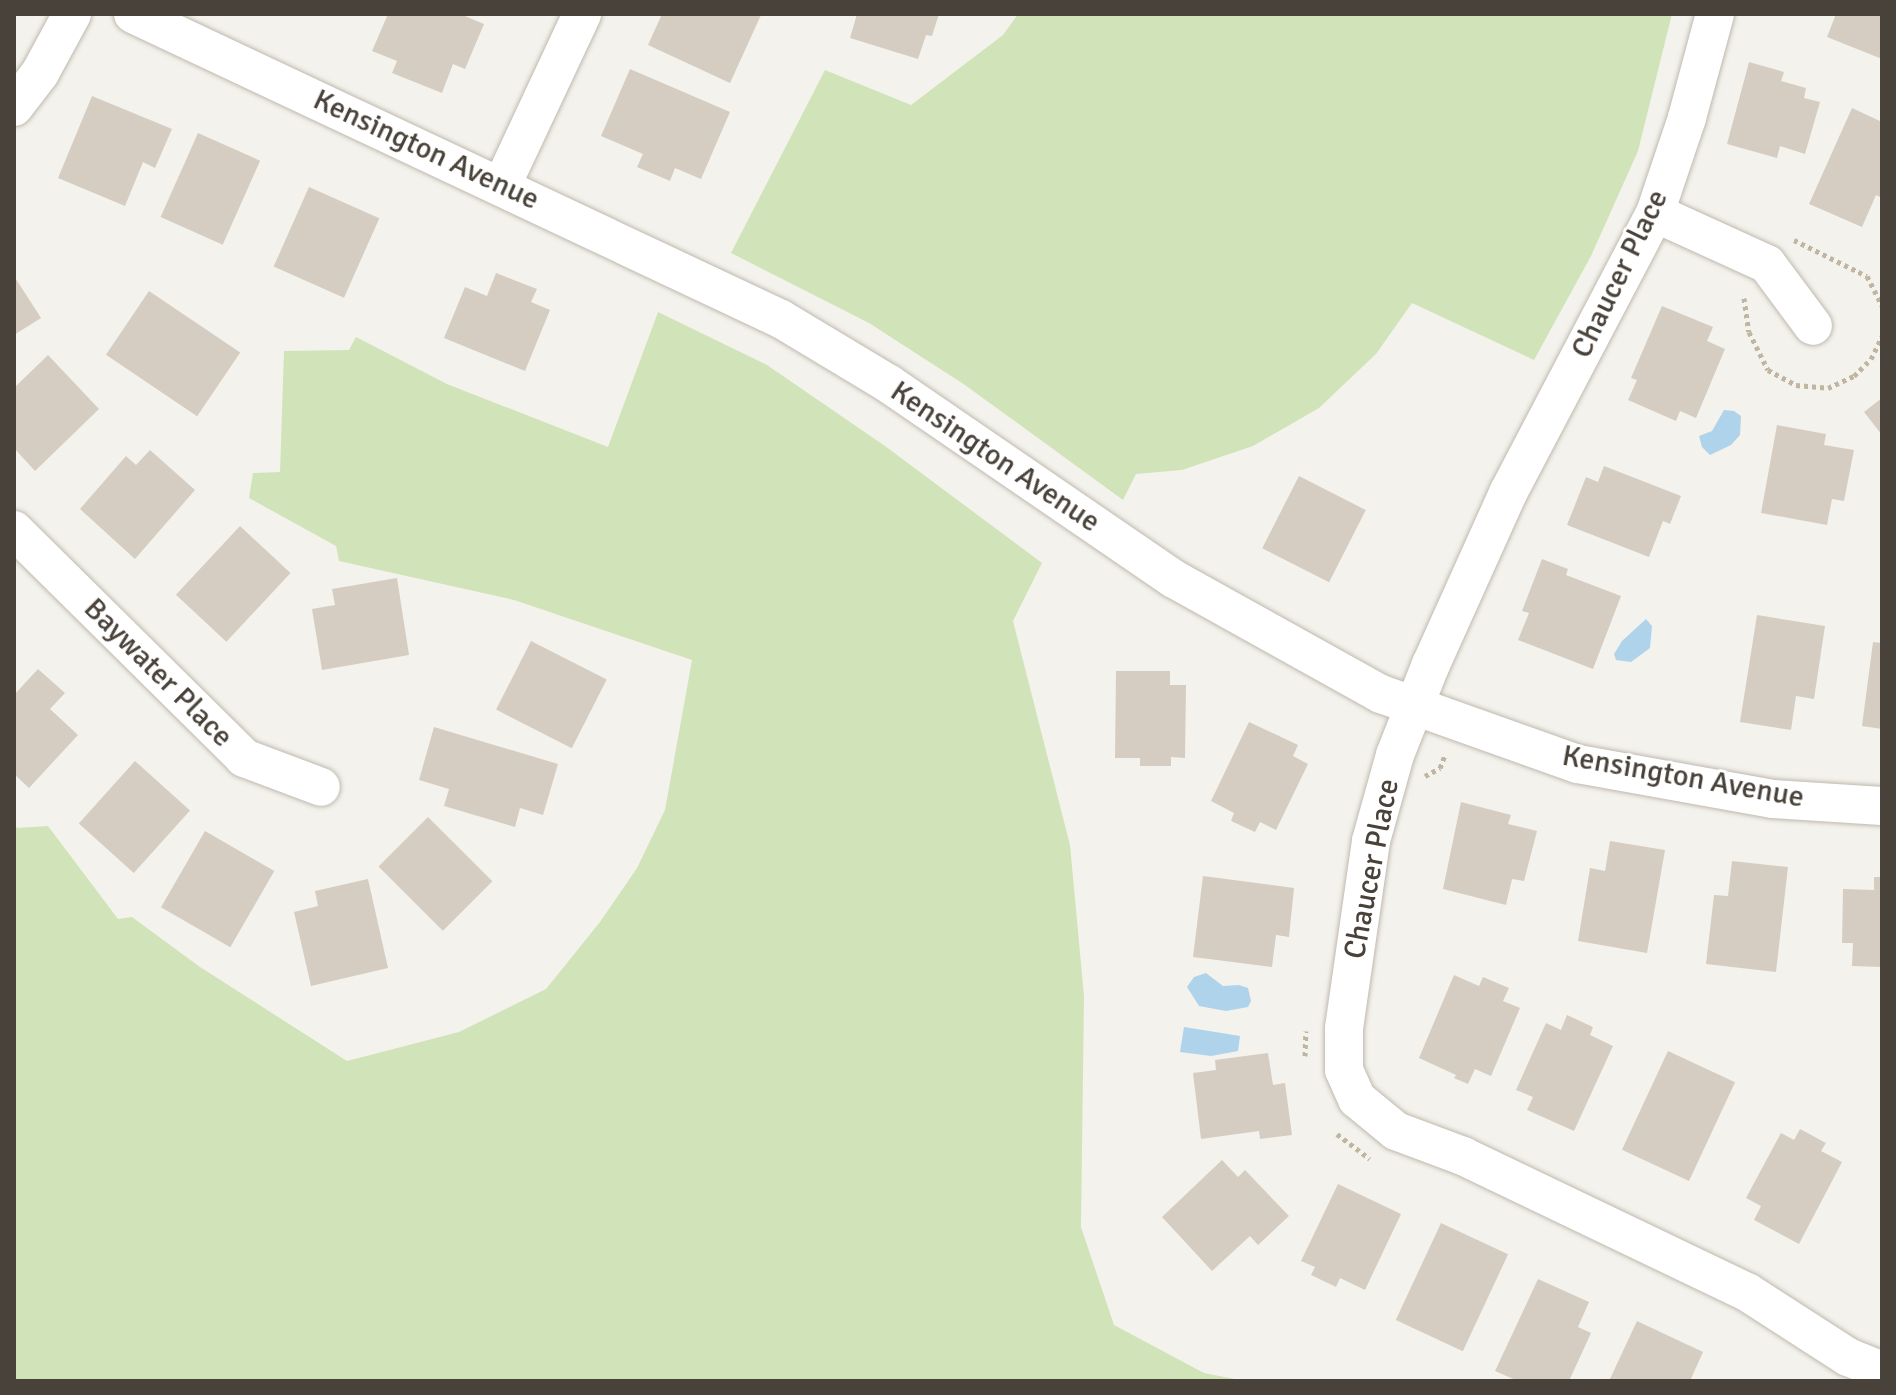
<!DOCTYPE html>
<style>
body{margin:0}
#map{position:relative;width:1896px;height:1395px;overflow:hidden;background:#f4f2ec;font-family:Signika,sans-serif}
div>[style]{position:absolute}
.green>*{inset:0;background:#d1e4b9}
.water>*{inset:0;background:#afd3ea}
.building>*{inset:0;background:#d5cdc2;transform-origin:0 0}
.path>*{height:5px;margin-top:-2.5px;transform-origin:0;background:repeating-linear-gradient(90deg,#c0b5a1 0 4px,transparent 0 8px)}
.roads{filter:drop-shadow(0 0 2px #bfb9af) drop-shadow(0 0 2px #bfb9af)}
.minor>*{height:38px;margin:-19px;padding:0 19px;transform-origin:19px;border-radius:19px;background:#fff}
span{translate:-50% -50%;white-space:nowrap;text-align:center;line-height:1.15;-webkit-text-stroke:6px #fff;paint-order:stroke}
.street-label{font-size:30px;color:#48423a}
.frame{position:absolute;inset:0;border:16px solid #48423a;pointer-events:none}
</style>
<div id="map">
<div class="green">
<i style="clip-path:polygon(1018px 14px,1672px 14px,1638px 151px,1591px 256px,1534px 360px,1412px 303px,1376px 354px,1319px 408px,1253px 446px,1182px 470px,1136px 474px,1123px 500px,965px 385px,869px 323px,731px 253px,825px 70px,911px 105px,1003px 35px)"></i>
<i style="clip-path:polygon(658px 312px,767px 365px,885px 446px,1042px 563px,1013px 621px,1070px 845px,1084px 996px,1081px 1227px,1114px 1325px,1204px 1373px,1245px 1381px,14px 1381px,14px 824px,17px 828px,48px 826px,118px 919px,132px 917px,200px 967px,347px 1061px,459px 1032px,546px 989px,600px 922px,637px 868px,665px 810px,692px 660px,514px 600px,339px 561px,336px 546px,249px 498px,253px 473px,280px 472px,284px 351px,349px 350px,356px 337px,447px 384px,608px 447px)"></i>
</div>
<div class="water">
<i style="clip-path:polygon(1724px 410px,1734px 411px,1741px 416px,1740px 435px,1731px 445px,1710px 455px,1702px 447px,1699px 436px,1712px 431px)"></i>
<i style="clip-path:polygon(1646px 619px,1652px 626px,1650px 648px,1631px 662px,1616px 660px,1614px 654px,1622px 641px)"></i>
<i style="clip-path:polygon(1206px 973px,1223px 986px,1239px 985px,1248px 988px,1251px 1001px,1248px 1007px,1226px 1011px,1199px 1006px,1187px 987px,1194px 977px)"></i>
<i style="clip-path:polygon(1184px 1027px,1240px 1036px,1238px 1051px,1211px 1056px,1180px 1052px)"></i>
</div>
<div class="building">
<i style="clip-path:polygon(388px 14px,460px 14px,484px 24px,465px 69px,453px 64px,442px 93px,392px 73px,397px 61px,372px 51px)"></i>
<i style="clip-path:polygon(662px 14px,758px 14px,761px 15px,730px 83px,648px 45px)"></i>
<i style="clip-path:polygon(857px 14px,939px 14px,932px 36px,926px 35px,918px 59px,850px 38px)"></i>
<i style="clip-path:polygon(1836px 14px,1882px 14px,1882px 59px,1827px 37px)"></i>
<i style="clip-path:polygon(1749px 62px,1784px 72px,1781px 81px,1806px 88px,1804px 98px,1820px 102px,1805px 154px,1780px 146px,1777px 158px,1727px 144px)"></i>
<i style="clip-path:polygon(630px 69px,730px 112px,701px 179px,675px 168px,670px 181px,637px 167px,643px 154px,601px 136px)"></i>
<i style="clip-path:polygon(92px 96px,172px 129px,155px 168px,143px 162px,125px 206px,58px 178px)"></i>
<i style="clip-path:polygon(1852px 108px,1882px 122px,1882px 198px,1876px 195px,1862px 227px,1809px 204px)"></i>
<i style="left:198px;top:133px;width:68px;height:92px;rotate:24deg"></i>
<i style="left:309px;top:187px;width:77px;height:87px;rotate:24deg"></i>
<i style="clip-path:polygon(496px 273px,537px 289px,531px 302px,550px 310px,525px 371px,444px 338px,465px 287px,487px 296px)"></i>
<i style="clip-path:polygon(14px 276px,41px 318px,14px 335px)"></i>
<i style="left:149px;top:291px;width:110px;height:77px;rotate:34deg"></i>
<i style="clip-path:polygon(1662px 306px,1713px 327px,1707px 341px,1725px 349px,1696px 418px,1680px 411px,1676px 421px,1628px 400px,1637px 380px,1631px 378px)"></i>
<i style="clip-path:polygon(48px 355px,99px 409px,35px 471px,14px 448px,14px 388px)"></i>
<i style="clip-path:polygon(1882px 398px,1882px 435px,1864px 412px)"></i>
<i style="clip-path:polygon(1777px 425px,1826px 434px,1824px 445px,1854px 450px,1844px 501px,1832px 499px,1827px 525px,1761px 513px)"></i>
<i style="clip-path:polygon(150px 450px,195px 490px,135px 559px,80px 509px,126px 456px,136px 465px)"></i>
<i style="clip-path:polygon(1604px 466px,1681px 496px,1670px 524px,1663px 521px,1649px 557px,1567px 525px,1586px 477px,1598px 482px)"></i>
<i style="left:1299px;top:476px;width:75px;height:81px;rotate:27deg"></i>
<i style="left:240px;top:526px;width:69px;height:94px;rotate:43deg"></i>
<i style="clip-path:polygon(1542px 559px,1568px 569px,1566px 575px,1621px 596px,1593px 669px,1518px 640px,1529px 613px,1522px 611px)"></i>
<i style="clip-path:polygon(397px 578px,409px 655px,322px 670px,312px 609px,335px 605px,332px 589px)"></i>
<i style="clip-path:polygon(1757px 615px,1825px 626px,1814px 699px,1796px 696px,1791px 730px,1740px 722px)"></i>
<i style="left:531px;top:641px;width:85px;height:77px;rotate:27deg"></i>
<i style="clip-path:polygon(1873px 642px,1882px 643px,1882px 729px,1862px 726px)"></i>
<i style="clip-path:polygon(38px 669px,65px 693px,50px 709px,78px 735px,29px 788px,14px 774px,14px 695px)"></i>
<i style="clip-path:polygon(1116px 671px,1170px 671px,1170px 685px,1186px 685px,1185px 758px,1171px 757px,1171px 766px,1140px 766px,1140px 758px,1115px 758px)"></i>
<i style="clip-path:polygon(1249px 722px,1298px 745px,1293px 756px,1308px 764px,1276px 830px,1260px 822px,1255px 832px,1231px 821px,1234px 813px,1211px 801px)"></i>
<i style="clip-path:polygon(434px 727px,558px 764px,543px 815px,520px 808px,515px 827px,444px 806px,449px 789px,419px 780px)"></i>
<i style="left:135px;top:761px;width:74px;height:84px;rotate:42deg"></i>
<i style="clip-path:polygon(1461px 802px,1511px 815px,1508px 824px,1537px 831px,1524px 881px,1512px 879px,1506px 905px,1443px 889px)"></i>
<i style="left:428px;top:817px;width:91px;height:70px;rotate:45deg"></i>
<i style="left:205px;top:831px;width:80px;height:88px;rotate:30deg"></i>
<i style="clip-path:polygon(1610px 841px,1665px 850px,1647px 953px,1578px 941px,1590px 868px,1605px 871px)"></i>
<i style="clip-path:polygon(1732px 861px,1788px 867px,1776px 972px,1706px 964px,1714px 895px,1728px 896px)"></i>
<i style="clip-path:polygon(1203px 876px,1294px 888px,1289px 937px,1276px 935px,1272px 967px,1193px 957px)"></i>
<i style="clip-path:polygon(1874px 877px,1882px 877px,1882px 967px,1852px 966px,1853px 943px,1842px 943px,1843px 889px,1874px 890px)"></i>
<i style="clip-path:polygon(368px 879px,388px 968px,311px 986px,294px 912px,318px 906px,315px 891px)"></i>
<i style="clip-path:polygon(1454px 975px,1479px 986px,1483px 977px,1509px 988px,1503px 1001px,1520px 1008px,1491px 1076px,1475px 1069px,1468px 1084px,1454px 1078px,1456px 1075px,1419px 1058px)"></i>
<i style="clip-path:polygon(1567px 1015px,1593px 1027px,1590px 1035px,1613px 1046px,1574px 1131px,1527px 1110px,1533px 1097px,1516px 1090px,1546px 1023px,1561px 1030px)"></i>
<i style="left:1668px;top:1051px;width:74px;height:109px;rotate:25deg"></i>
<i style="clip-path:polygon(1268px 1053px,1273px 1085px,1285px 1083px,1292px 1135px,1260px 1139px,1259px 1131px,1201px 1139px,1193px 1073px,1216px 1070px,1215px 1060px)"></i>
<i style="clip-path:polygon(1800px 1129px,1826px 1143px,1821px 1151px,1842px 1162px,1799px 1244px,1754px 1220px,1761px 1206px,1746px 1198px,1781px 1133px,1794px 1140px)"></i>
<i style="clip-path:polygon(1222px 1160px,1238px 1177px,1245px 1170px,1289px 1216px,1258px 1245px,1250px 1236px,1212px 1271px,1162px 1217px)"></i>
<i style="clip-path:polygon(1338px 1184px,1401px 1214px,1365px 1290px,1340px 1278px,1336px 1287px,1311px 1275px,1315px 1267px,1301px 1261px)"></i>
<i style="left:1441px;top:1223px;width:74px;height:107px;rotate:25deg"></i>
<i style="clip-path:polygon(1538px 1279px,1589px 1302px,1578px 1327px,1591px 1333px,1569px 1381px,1518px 1381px,1495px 1371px)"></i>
<i style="clip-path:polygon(1637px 1321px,1703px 1352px,1690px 1381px,1609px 1381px)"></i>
</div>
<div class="path">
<i style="left:1794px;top:240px;width:81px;rotate:26.3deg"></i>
<i style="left:1867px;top:276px;width:34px;rotate:63deg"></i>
<i style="left:1744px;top:298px;width:34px;rotate:82deg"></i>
<i style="left:1749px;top:332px;width:42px;rotate:63.4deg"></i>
<i style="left:1768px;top:370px;width:32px;rotate:28deg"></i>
<i style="left:1796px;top:385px;width:32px;rotate:5deg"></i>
<i style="left:1828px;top:388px;width:29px;rotate:-25deg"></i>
<i style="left:1854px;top:376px;width:24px;rotate:-45deg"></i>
<i style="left:1871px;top:359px;width:25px;rotate:-64deg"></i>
<i style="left:1425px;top:776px;width:17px;rotate:-28deg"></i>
<i style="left:1440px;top:768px;width:14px;rotate:-69deg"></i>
<i style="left:1305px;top:1056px;width:25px;rotate:-88deg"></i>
<i style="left:1337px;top:1134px;width:41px;rotate:37.1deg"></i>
</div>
<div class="roads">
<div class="minor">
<i style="left:133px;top:14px;width:716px;rotate:25.21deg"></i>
<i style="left:781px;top:319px;width:126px;rotate:31deg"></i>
<i style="left:889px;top:384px;width:345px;rotate:34.4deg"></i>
<i style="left:1174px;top:579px;width:237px;rotate:29.1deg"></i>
<i style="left:1381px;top:694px;width:209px;rotate:19.6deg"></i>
<i style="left:1578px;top:764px;width:198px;rotate:10.2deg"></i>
<i style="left:1773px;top:799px;width:109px;rotate:3.7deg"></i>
<i style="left:1715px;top:14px;width:108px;rotate:105.1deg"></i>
<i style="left:1687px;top:118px;width:100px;rotate:108.6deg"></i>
<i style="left:1655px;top:213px;width:316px;rotate:117.7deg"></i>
<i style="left:1508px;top:493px;width:188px;rotate:114.2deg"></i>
<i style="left:1431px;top:664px;width:98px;rotate:111.6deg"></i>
<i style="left:1395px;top:755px;width:89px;rotate:105.6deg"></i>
<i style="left:1371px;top:841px;width:189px;rotate:98.2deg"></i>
<i style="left:1344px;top:1028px;width:42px;rotate:90deg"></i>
<i style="left:1344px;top:1070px;width:32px;rotate:66deg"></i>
<i style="left:1357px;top:1099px;width:50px;rotate:39.4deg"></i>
<i style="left:1396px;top:1131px;width:72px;rotate:20.5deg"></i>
<i style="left:1463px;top:1156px;width:315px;rotate:25.6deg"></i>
<i style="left:1747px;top:1292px;width:120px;rotate:32.8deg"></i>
<i style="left:1848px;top:1357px;width:37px;rotate:22deg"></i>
<i style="left:14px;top:107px;width:43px;rotate:-52.6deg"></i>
<i style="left:40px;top:73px;width:67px;rotate:-61.5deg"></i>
<i style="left:502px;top:185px;width:189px;rotate:-64.9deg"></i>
<i style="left:1655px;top:213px;width:123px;rotate:24.5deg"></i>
<i style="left:1767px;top:264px;width:77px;rotate:53.4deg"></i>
<i style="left:14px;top:530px;width:324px;rotate:44.7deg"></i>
<i style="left:244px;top:758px;width:82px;rotate:20.6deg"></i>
</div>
</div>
<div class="street-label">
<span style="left:426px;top:150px;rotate:25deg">Kensington Avenue</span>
<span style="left:1620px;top:274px;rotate:-64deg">Chaucer Place</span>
<span style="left:995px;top:457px;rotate:34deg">Kensington Avenue</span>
<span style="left:158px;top:673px;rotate:45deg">Baywater Place</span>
<span style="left:1683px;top:777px;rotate:10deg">Kensington Avenue</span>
<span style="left:1372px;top:869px;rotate:-79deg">Chaucer Place</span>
</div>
<div class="frame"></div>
</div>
